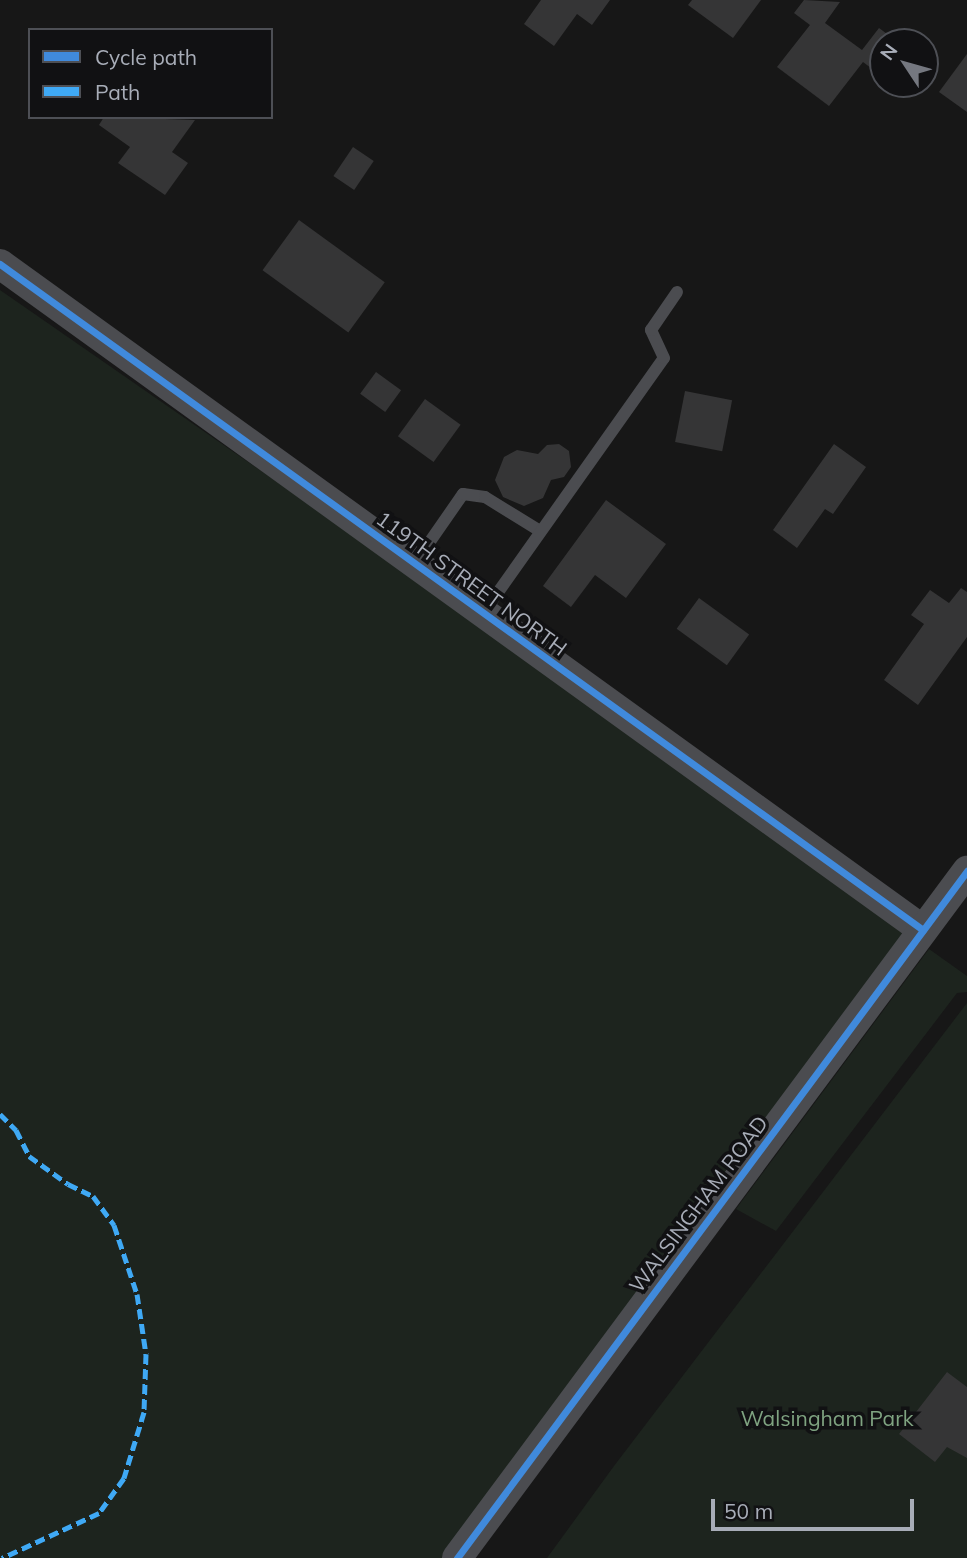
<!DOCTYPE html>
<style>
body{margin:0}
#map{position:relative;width:967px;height:1558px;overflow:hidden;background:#171717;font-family:Mulish,sans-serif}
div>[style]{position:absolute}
.green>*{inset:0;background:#1d241e}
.building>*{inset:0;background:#353536;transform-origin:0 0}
.service>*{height:12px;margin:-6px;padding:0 6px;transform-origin:6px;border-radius:6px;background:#4b4c50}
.tertiary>*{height:30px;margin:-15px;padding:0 15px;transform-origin:15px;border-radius:15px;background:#4b4c50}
.quiet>*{height:5px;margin-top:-2.5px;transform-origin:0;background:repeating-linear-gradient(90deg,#3fa9f5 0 10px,transparent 0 15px)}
.cycleway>*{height:7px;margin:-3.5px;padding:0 3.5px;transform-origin:3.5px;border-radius:3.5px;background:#408adc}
span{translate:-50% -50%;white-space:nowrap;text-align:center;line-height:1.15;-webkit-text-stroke:7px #111113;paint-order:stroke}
.street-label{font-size:21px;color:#a8adb8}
.park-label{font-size:21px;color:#7fa381}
.legend{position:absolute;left:28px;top:28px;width:245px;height:91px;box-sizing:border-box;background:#111113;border:2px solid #4d4f55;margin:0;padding:9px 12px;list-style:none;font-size:21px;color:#a8adb8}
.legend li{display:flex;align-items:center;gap:14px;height:35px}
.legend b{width:35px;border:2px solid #4d4f55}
.north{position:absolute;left:869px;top:28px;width:70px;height:70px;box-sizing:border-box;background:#111113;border:2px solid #4d4f55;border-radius:50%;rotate:306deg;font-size:19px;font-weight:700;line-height:28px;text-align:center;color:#a8adb8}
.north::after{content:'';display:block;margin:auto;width:24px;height:32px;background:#757880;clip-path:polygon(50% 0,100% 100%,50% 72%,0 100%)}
.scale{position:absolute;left:711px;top:1499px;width:203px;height:32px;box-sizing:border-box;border:4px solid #a8adb8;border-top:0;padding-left:9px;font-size:21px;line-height:24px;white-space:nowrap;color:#a8adb8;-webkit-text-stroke:5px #111113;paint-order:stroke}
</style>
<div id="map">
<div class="green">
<i style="clip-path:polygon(0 290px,923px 930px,447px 1558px,0 1558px)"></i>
<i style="clip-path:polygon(929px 949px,967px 976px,967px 992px,957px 993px,776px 1231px,736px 1209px)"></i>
<i style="clip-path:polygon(967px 1003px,967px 1558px,547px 1558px,614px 1466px)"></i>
</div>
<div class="building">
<i style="clip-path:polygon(541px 0,610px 0,592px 25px,577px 14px,554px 46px,524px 24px)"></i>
<i style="clip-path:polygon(692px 0,761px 0,733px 38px,688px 5px)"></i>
<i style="clip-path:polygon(804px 0,840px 2px,825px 23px,862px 50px,879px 28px,898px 42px,883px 42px,879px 74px,863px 62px,829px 106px,777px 67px,810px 25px,794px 13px)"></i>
<i style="clip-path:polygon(967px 54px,967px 112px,939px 92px)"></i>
<i style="clip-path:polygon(104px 117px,195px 120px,172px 152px,188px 163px,165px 195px,118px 163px,130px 147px,99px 125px)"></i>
<i style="left:353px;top:147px;width:25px;height:35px;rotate:34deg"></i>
<i style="left:299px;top:220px;width:106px;height:62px;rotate:36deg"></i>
<i style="left:376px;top:372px;width:31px;height:27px;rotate:36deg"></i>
<i style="left:685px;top:391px;width:48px;height:52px;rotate:11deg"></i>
<i style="left:425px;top:399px;width:44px;height:46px;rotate:36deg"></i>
<i style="clip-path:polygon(559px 444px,569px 451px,571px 467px,564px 477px,551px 480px,543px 498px,524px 506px,503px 497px,495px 480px,504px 457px,517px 450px,538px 454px,547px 445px)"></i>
<i style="clip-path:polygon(834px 444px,866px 467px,833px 514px,825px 509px,797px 548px,773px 530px)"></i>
<i style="clip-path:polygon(606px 500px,666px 544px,626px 598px,595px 575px,571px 607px,543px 586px)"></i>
<i style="clip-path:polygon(961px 588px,967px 592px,967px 637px,918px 705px,884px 680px,924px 624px,911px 615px,930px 590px,949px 603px)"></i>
<i style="left:699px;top:598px;width:62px;height:38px;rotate:36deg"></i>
<i style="clip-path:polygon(947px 1372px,967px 1387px,967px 1458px,947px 1447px,935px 1462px,899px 1434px)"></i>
</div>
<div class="service">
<i style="left:415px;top:563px;width:84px;rotate:-55.2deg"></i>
<i style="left:463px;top:494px;width:22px;rotate:8deg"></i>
<i style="left:485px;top:497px;width:65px;rotate:31.7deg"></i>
<i style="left:484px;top:612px;width:311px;rotate:-54.7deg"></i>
<i style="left:664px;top:358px;width:31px;rotate:-115deg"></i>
<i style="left:651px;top:330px;width:46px;rotate:-55.6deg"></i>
</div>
<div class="tertiary">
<i style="left:0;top:264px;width:1138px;rotate:35.81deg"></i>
<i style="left:457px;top:1558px;width:856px;rotate:-53.41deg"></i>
</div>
<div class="quiet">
<i style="left:0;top:1114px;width:23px;rotate:45deg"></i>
<i style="left:16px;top:1130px;width:29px;rotate:63deg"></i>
<i style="left:29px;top:1156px;width:48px;rotate:35.7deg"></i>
<i style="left:68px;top:1184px;width:28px;rotate:26deg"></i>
<i style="left:93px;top:1196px;width:36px;rotate:54deg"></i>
<i style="left:114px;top:1225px;width:73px;rotate:71.6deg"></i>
<i style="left:137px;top:1294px;width:61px;rotate:81.5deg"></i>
<i style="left:146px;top:1354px;width:58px;rotate:92deg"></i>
<i style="left:144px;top:1412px;width:69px;rotate:106.9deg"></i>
<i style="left:124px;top:1478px;width:43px;rotate:125.5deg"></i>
<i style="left:99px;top:1513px;width:107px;rotate:155.1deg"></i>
</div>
<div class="cycleway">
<i style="left:0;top:264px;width:1138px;rotate:35.81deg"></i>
<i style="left:457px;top:1558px;width:856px;rotate:-53.41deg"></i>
</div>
<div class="street-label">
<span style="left:472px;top:583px;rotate:36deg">119TH STREET NORTH</span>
<span style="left:698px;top:1204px;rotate:-53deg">WALSINGHAM ROAD</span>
</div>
<div class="park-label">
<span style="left:827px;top:1418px">Walsingham Park</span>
</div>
<ul class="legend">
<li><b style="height:9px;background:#408adc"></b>Cycle path</li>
<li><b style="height:9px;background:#3fa9f5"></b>Path</li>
</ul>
<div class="north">N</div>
<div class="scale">50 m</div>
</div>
